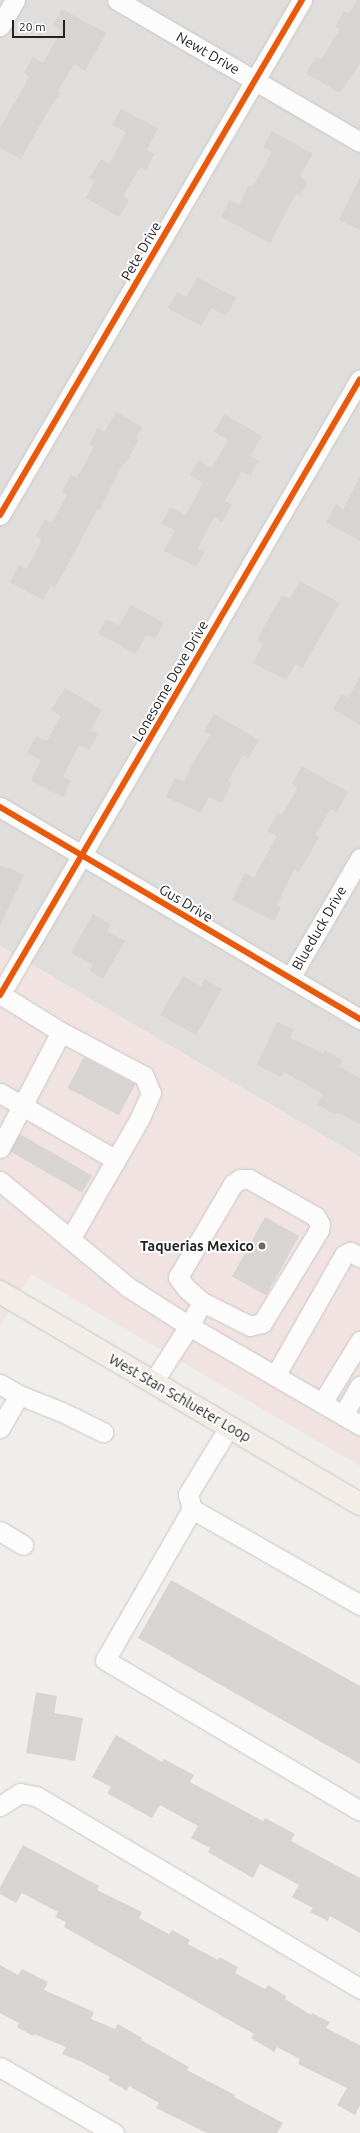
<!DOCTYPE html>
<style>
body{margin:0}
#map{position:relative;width:360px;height:2133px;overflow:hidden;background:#f0eeeb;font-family:Ubuntu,sans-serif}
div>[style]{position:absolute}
.residential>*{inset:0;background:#dfdedc}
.commercial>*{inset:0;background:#f1e3e1}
.building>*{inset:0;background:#d7d4d2;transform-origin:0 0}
.roads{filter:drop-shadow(0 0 1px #c9c8c7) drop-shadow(0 0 1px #c9c8c7)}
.minor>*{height:19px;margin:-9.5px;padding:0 9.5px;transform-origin:9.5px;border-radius:9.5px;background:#fdfcfc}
.major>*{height:22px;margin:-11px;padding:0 11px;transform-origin:11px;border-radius:11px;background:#f3ede7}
.cycleway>*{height:6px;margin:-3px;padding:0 3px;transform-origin:3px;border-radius:3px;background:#e8590c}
.dots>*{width:11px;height:11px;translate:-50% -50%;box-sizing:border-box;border:2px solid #fff;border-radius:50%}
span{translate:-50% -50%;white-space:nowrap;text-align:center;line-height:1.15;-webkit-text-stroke:4px #fff;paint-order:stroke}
.street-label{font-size:14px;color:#222}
.poi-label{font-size:14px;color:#222;font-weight:700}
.right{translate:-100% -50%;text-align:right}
.scale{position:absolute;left:12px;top:20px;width:53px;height:18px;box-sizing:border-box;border:2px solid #222;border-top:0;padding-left:5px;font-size:12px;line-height:14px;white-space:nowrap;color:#222;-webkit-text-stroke:3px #fff;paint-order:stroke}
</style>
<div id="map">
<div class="residential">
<i style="clip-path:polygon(0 0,360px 0,360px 1157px,0 946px)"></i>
</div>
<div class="commercial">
<i style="clip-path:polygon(0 946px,360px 1157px,360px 1466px,31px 1274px,0 1326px)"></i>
</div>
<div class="building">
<i style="clip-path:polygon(357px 0,360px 0,360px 63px,340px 93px,306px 73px,316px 57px,321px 60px,340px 29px,335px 27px,344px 11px,349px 14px)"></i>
<i style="clip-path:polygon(62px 9px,106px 33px,85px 71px,74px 64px,57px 92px,60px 93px,46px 114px,21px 159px,0 148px,0 128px,29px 77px,24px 73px,33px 57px,43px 63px,61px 30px,53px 25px)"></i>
<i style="clip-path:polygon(121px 109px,158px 128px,147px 150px,154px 154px,146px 170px,140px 167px,123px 196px,129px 200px,119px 217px,86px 198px,95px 181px,89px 178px,101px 159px,109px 164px,126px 132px,112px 125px)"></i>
<i style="clip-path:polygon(272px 131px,313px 154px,300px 177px,308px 182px,300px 196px,296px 193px,270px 243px,221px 217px,230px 200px,239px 205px,249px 185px,252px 187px,272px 152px,263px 147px)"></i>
<i style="clip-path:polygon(360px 177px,360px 230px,339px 220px)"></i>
<i style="clip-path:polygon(197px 277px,236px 298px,226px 316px,211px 308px,201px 326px,168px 308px,177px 292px,186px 297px)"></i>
<i style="clip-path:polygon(116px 412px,142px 427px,136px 438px,139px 439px,125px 464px,123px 463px,99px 511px,97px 510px,55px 588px,51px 585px,43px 600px,10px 582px,19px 565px,26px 569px,42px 540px,36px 536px,45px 519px,52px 523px,67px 495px,62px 492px,71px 475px,77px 478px,94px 447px,89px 444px,98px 428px,105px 432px)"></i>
<i style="clip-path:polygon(224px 414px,262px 436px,250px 456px,259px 461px,250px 476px,242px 471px,225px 501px,232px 505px,222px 522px,214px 517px,198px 548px,205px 551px,197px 567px,164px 551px,175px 530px,161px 524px,170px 507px,186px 515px,203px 483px,190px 475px,198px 460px,212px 468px,228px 440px,214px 432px)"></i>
<i style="clip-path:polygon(360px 477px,360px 541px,326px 522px,336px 504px,343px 509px)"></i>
<i style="clip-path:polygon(300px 581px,340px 603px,302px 668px,295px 664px,286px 680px,253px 663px,263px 644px,257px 641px,266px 623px,282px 595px,290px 599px)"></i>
<i style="clip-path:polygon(131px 605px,164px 623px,155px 639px,147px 634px,135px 654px,98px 633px,106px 619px,119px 626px)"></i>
<i style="clip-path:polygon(360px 677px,360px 725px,333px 709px,342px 694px,348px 698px)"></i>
<i style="clip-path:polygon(65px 688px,102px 710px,91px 730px,98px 734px,89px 750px,79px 745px,63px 777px,71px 781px,63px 797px,31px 781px,41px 760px,27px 753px,36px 736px,47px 741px,61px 716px,51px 710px)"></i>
<i style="clip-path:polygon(214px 714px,259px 740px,248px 759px,243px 755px,228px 781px,231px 783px,222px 803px,209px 797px,201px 813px,166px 797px,175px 778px,184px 781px,192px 765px,210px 735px,204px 731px)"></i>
<i style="clip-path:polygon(302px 766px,348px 792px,337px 812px,330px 809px,316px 834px,319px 837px,299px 872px,294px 870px,277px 905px,281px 907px,274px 921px,232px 900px,245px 873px,254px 878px,277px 836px,267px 831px,277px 813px,282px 815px,298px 787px,292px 784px)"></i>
<i style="clip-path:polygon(0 866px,8px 869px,8px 867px,24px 875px,0 925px)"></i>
<i style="clip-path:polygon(93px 914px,110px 924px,107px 931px,125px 941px,103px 979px,90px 971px,93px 965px,71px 953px)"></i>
<i style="clip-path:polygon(183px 976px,201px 986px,205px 979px,222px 989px,196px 1035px,160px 1015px)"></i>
<i style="clip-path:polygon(277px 1022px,294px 1030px,290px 1038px,323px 1053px,325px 1050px,342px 1060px,339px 1066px,360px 1078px,360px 1124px,337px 1112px,335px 1115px,317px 1104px,323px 1094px,284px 1072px,281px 1077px,257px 1065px)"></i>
<i style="left:84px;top:1057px;width:58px;height:35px;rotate:28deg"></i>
<i style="left:20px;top:1134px;width:83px;height:20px;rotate:30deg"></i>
<i style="left:265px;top:1217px;width:39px;height:68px;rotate:29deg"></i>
<i style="clip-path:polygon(171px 1580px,360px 1686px,360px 1764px,138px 1638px)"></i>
<i style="clip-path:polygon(36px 1692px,57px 1696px,54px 1713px,83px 1718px,75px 1761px,26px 1753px)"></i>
<i style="clip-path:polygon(116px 1735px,162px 1762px,164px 1759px,194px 1775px,190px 1782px,263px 1821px,265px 1818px,295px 1834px,291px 1841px,360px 1878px,360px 1933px,330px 1916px,328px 1921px,310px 1912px,313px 1908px,292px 1897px,299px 1885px,260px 1864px,253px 1878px,208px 1852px,210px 1848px,191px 1838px,198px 1826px,160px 1805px,152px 1818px,107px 1793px,111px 1787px,92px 1777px)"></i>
<i style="clip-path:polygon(23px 1845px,99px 1886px,97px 1890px,142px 1912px,139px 1918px,169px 1934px,172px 1930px,190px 1940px,188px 1944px,218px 1960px,219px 1957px,238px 1967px,235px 1973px,265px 1989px,268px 1985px,286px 1996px,285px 1999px,311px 2015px,312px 2013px,330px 2022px,326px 2028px,360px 2045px,360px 2105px,355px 2115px,337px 2105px,347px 2088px,298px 2064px,300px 2059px,277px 2047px,274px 2052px,251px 2038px,254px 2034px,64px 1927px,66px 1922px,55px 1917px,58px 1912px,22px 1893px,16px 1903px,0 1894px,0 1887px)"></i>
<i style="clip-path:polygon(0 1965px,18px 1975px,22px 1969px,48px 1982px,44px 1990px,94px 2012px,91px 2019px,115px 2029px,118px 2024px,142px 2038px,141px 2040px,189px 2067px,187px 2070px,235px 2095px,234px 2097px,283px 2123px,277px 2133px,207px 2133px,156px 2108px,159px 2103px,129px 2086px,127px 2091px,108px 2080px,110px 2077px,82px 2062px,62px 2054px,66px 2047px,34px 2034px,33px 2036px,17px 2027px,19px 2023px,0 2013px)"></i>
</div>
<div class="roads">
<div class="minor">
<i style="left:117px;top:0;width:281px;rotate:30.3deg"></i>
<i style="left:0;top:26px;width:30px;rotate:-60deg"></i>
<i style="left:0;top:515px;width:597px;rotate:-59.61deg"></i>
<i style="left:0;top:807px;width:418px;rotate:30.5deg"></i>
<i style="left:290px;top:978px;width:139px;rotate:-59.7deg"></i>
<i style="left:0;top:995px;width:713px;rotate:-59.7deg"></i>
<i style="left:61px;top:1032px;width:94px;rotate:27.9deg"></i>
<i style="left:144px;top:1076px;width:18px;rotate:68deg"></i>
<i style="left:151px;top:1093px;width:27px;rotate:114deg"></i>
<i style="left:140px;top:1118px;width:140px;rotate:120deg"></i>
<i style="left:0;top:1093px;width:134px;rotate:30deg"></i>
<i style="left:0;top:1148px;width:131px;rotate:-62.3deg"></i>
<i style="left:61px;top:1032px;width:72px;rotate:-148.1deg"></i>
<i style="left:240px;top:1179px;width:9px"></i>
<i style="left:249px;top:1179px;width:76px;rotate:29.3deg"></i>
<i style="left:315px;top:1216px;width:9px;rotate:58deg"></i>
<i style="left:320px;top:1224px;width:6px;rotate:99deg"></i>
<i style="left:319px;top:1230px;width:109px;rotate:121.5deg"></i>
<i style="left:262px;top:1323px;width:12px;rotate:166deg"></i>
<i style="left:250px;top:1326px;width:54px;rotate:-153.4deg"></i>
<i style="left:202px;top:1302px;width:21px;rotate:-139deg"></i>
<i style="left:186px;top:1288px;width:14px;rotate:-126deg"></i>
<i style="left:178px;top:1277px;width:108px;rotate:-59.4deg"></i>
<i style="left:233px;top:1184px;width:9px;rotate:-36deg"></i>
<i style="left:0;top:1181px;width:166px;rotate:39.6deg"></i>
<i style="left:128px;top:1287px;width:72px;rotate:32.6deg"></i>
<i style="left:189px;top:1326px;width:67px;rotate:122.7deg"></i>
<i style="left:202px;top:1302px;width:27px;rotate:118deg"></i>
<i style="left:189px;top:1326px;width:198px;rotate:30.1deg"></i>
<i style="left:275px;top:1376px;width:139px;rotate:-60.3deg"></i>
<i style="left:344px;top:1255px;width:7px;rotate:-27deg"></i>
<i style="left:350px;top:1252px;width:11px;rotate:27deg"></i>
<i style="left:0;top:1384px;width:22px;rotate:30deg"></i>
<i style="left:19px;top:1395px;width:46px;rotate:21.6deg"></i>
<i style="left:62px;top:1412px;width:46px;rotate:26deg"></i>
<i style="left:322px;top:1403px;width:73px;rotate:-58.5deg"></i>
<i style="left:343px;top:1415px;width:34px;rotate:-60deg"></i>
<i style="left:229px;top:1427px;width:79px;rotate:121.5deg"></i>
<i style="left:188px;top:1494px;width:16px;rotate:75deg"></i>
<i style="left:192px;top:1509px;width:193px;rotate:29.7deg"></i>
<i style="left:0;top:1428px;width:38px;rotate:-60deg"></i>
<i style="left:192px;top:1509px;width:174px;rotate:119.9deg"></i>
<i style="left:105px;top:1660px;width:296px;rotate:30.6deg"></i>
<i style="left:0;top:1531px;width:27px;rotate:31deg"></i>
<i style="left:0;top:1806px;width:24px;rotate:-33deg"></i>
<i style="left:20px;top:1793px;width:16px;rotate:11deg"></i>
<i style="left:36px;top:1796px;width:377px;rotate:30.7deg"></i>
<i style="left:0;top:2067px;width:132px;rotate:30.1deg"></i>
</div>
<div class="major">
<i style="left:0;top:1292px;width:418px;rotate:30.5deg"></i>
</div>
</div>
<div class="cycleway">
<i style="left:0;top:515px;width:597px;rotate:-59.61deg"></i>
<i style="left:0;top:807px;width:418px;rotate:30.5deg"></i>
<i style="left:0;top:995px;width:713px;rotate:-59.7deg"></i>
</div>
<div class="dots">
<i style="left:262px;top:1246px;background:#6a6968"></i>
</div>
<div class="street-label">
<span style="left:208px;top:53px;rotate:30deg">Newt Drive</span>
<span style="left:141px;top:251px;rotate:-60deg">Pete Drive</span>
<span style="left:170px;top:681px;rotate:-60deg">Lonesome Dove Drive</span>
<span style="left:186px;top:903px;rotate:31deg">Gus Drive</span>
<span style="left:319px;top:928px;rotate:-60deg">Blueduck Drive</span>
<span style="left:180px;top:1398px;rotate:30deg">West Stan Schlueter Loop</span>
</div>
<div class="poi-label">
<span class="right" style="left:254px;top:1246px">Taquerias Mexico</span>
</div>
<div class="scale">20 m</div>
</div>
